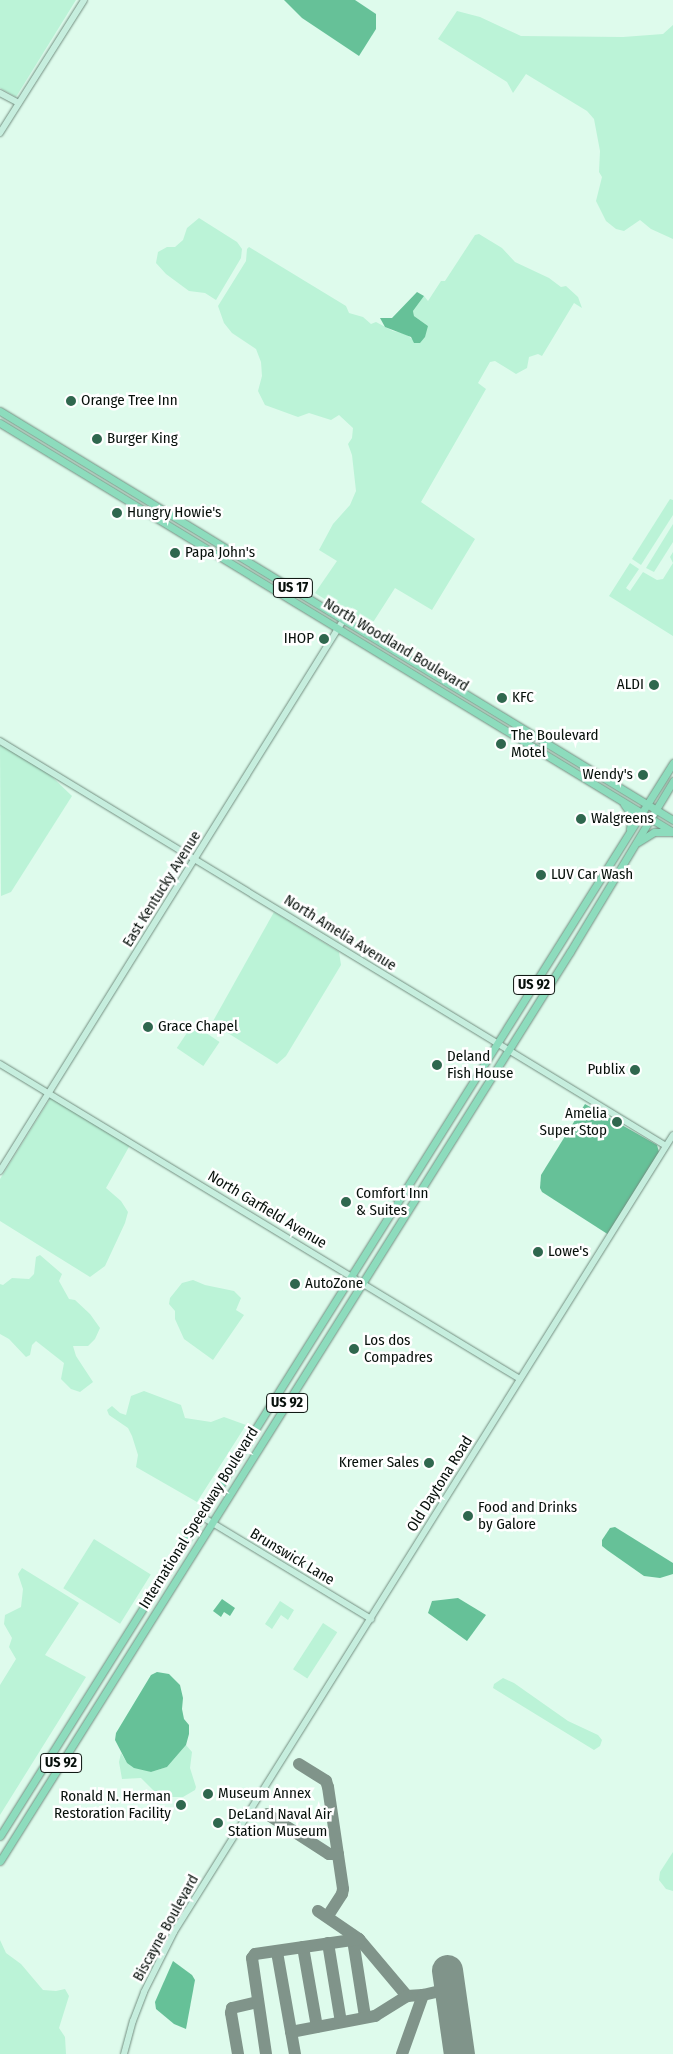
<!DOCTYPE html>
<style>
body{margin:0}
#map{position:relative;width:673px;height:2054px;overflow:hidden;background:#defbec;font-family:"Fira Sans Condensed",sans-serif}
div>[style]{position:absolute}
.green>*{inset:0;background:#bbf3d7;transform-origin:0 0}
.water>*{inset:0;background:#66c198}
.taxiway>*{height:12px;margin:-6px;padding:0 6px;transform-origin:6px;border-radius:6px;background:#80948a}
.runway>*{height:31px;margin:-15.5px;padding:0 15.5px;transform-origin:15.5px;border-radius:15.5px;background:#80948a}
.roads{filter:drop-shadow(0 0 1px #738e80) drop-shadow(0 0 1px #738e80)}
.secondary>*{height:6px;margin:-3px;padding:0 3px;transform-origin:3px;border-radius:3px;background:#c6eede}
.primary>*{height:7px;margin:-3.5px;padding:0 3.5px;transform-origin:3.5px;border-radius:3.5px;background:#8ddcbd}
.dots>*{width:14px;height:14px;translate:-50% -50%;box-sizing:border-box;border:2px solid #fff;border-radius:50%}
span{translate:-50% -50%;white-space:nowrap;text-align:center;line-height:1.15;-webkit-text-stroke:5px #fff;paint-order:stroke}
.shield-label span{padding:1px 4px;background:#fff;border:1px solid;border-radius:4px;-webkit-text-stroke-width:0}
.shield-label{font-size:14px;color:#07100b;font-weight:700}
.poi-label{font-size:15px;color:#07100b}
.left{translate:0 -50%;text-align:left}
.right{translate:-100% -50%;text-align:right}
.street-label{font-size:15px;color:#07100b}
</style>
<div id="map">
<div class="green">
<i style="clip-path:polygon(0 0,76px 0,16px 97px,0 88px)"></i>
<i style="clip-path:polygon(457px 11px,480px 17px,521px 36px,623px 37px,663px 34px,673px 25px,673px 239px,651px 229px,640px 220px,624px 231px,616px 229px,606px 221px,596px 201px,602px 177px,599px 172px,600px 151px,594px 119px,587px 111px,526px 74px,513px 93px,507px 82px,438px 39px)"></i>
<i style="clip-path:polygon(199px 218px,237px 242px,242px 249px,241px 258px,216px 300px,205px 293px,189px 291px,166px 274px,156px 263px,158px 252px,167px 247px,175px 247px,183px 240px,187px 228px)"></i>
<i style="clip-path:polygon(479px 234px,502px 248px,515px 262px,549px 278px,561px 287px,566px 286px,578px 297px,582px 308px,574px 303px,542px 356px,538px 354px,529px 357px,527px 368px,516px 374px,495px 361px,490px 362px,478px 383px,486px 389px,421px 502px,475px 539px,432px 610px,395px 588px,370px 627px,315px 593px,337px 561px,319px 550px,333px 524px,350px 505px,356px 491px,352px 455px,348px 444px,352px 438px,353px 428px,339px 415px,331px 420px,309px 413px,298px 417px,265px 405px,258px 391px,262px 376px,261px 362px,256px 349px,232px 333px,224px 323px,218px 306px,246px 261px,247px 249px,249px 247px,346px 306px,349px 313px,363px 317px,371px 324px,376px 322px,393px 331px,406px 334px,413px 340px,428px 326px,414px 316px,413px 311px,424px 296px,428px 301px,441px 281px,445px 281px,475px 235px)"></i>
<i style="clip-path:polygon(670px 499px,673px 500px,673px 515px,641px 565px,632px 559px)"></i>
<i style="clip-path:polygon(673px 524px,673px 542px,654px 572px,646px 568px)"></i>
<i style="clip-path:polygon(673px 552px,673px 636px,609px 596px,630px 563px,639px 569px,626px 588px,630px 591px,643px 572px,657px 580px,663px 579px,673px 563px,670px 557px)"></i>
<i style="clip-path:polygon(0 744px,48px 773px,72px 796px,11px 892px,1px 896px)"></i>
<i style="clip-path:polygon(274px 912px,339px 952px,341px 965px,286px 1056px,277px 1064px,212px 1023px)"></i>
<i style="left:193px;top:1024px;width:32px;height:29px;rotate:34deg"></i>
<i style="clip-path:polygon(51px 1097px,130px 1145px,106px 1188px,121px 1201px,128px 1212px,125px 1223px,105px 1266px,90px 1277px,0 1221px,0 1179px)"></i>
<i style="clip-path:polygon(40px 1255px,62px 1274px,59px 1281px,69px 1299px,75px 1300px,90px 1314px,100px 1328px,95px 1339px,88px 1346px,73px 1346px,76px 1356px,93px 1382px,80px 1392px,71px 1389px,61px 1379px,64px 1363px,36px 1341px,32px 1345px,30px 1355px,26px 1357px,9px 1339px,0 1334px,0 1284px,3px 1285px,12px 1278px,29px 1279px,34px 1274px,36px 1257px)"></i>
<i style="clip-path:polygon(193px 1280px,205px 1285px,234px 1291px,241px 1298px,236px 1310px,244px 1315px,213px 1360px,184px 1339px,175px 1319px,175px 1311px,169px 1304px,170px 1298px,182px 1283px)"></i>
<i style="clip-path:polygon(144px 1391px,181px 1405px,185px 1418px,211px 1422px,224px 1417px,246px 1425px,197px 1502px,136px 1467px,138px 1455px,132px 1436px,128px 1428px,109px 1415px,107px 1410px,112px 1406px,120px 1413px,126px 1415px,131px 1396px)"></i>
<i style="left:94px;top:1539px;width:67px;height:58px;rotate:32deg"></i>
<i style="clip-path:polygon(22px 1568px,79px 1603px,45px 1655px,86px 1677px,0 1815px,0 1685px,16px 1659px,9px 1647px,12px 1638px,4px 1624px,5px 1615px,21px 1607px,23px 1589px,18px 1574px)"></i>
<i style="clip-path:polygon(280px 1601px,294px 1610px,288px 1620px,281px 1615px,272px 1629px,265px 1624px)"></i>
<i style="left:323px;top:1623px;width:17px;height:55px;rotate:33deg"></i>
<i style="clip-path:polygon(503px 1678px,514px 1683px,568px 1721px,598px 1735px,602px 1740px,600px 1746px,594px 1750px,493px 1688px,494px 1684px)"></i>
<i style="clip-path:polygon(186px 1745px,192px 1752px,190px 1768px,196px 1787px,195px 1790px,183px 1797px,160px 1797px,141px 1778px,122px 1779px,119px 1762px,121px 1753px,127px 1763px,151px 1772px,167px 1767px)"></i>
<i style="clip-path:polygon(673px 1852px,673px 1891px,666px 1889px,659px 1880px,660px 1872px)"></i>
<i style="clip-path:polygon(0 1940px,6px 1953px,21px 1964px,43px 1990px,56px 1991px,65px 1989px,69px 1996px,59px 2028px,65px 2037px,66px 2054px,0 2054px)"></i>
</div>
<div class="water">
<i style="clip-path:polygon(284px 0,355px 0,376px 14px,376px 29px,359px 56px,302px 18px)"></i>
<i style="clip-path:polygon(417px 292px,424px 296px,413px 311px,414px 316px,428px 326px,425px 337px,420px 343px,414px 343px,411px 337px,385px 327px,380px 318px,392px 318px)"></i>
<i style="clip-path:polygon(585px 1104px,657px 1145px,659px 1152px,609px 1235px,542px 1192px,540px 1188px,541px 1175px)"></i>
<i style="clip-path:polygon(615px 1527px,673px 1563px,673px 1574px,660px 1578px,644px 1576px,607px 1550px,602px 1546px,602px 1540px,610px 1528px)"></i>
<i style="clip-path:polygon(458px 1598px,486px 1615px,467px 1641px,428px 1613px,432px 1601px)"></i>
<i style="clip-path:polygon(222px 1599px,235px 1608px,230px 1616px,224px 1612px,221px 1617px,213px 1611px)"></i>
<i style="clip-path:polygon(157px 1672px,169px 1674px,180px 1685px,183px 1698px,182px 1709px,184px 1719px,189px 1725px,189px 1734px,186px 1745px,167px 1767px,151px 1772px,134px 1768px,127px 1763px,115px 1740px,116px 1733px,151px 1675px)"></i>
<i style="clip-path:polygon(173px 1961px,192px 1975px,195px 1980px,186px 2029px,174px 2024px,156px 2009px,155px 2002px)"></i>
</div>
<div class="taxiway">
<i style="left:299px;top:1764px;width:32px;rotate:32deg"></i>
<i style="left:326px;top:1781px;width:6px;rotate:72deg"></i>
<i style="left:328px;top:1787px;width:103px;rotate:81.6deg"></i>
<i style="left:343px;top:1889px;width:5px;rotate:101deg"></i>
<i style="left:342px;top:1894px;width:27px;rotate:123deg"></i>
<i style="left:267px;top:1814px;width:74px;rotate:32.8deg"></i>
<i style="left:329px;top:1854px;width:9px"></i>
<i style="left:318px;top:1911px;width:50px;rotate:34.3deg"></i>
<i style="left:359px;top:1939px;width:75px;rotate:49.9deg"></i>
<i style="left:407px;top:1996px;width:16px;rotate:-4deg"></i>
<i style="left:353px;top:1940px;width:78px;rotate:81.1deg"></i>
<i style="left:328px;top:1943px;width:80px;rotate:80.7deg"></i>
<i style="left:303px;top:1947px;width:81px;rotate:80.1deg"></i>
<i style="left:277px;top:1952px;width:104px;rotate:80deg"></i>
<i style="left:291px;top:2032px;width:86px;rotate:-10.8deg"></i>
<i style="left:375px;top:2016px;width:38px;rotate:-32deg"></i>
<i style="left:238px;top:2054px;width:42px;rotate:-99.7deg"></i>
<i style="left:231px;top:2013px;width:5px;rotate:-79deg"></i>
<i style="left:232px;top:2008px;width:26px;rotate:-13deg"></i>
<i style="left:266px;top:2054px;width:97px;rotate:-98.3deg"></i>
<i style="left:252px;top:1958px;width:5px;rotate:-53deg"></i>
<i style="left:255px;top:1954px;width:105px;rotate:-8.2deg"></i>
<i style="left:402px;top:2054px;width:63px;rotate:-70.4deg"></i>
<i style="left:423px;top:1995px;width:28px;rotate:-13deg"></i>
</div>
<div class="runway">
<i style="left:447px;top:1970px;width:85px;rotate:81.9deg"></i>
</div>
<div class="roads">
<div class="secondary">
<i style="left:0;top:93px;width:21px;rotate:28deg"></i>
<i style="left:0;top:133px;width:157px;rotate:-57.7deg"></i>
<i style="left:0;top:741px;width:779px;rotate:31.3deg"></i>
<i style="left:0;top:1064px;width:608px;rotate:31.21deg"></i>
<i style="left:0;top:1171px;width:650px;rotate:-58.07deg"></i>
<i style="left:201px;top:1516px;width:199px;rotate:31.2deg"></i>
<i style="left:124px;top:2054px;width:34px;rotate:-75deg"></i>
<i style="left:133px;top:2021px;width:31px;rotate:-69deg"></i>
<i style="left:144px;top:1992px;width:67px;rotate:-63.4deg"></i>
<i style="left:174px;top:1932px;width:940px;rotate:-57.95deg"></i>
</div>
<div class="primary">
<i style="left:0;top:411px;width:788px;rotate:31.29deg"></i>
<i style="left:0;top:423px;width:788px;rotate:31.29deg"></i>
<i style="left:624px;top:804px;width:14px;rotate:56deg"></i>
<i style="left:632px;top:816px;width:13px;rotate:99deg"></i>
<i style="left:638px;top:842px;width:19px;rotate:-32deg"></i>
<i style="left:654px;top:832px;width:18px"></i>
<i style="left:0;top:1836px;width:1267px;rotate:-57.9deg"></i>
<i style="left:0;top:1861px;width:1073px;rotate:-57.91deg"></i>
<i style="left:570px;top:952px;width:200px;rotate:-58.9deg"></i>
</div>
</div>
<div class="dots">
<i style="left:71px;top:401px;background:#2f674e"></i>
<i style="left:97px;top:439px;background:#2f674e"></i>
<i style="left:117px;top:513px;background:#2f674e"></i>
<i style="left:175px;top:553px;background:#2f674e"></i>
<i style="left:324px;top:639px;background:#2f674e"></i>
<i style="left:654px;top:685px;background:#2f674e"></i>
<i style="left:502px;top:698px;background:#2f674e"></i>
<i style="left:501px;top:744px;background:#2f674e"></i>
<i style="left:643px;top:775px;background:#2f674e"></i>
<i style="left:581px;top:819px;background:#2f674e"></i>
<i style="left:541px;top:875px;background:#2f674e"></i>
<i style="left:148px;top:1027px;background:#2f674e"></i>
<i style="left:437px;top:1065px;background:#2f674e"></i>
<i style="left:635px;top:1070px;background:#2f674e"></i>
<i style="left:617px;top:1122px;background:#2f674e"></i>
<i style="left:346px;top:1202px;background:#2f674e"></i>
<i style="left:538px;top:1252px;background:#2f674e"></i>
<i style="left:295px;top:1284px;background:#2f674e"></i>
<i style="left:354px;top:1349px;background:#2f674e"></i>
<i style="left:429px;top:1463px;background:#2f674e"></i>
<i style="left:468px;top:1516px;background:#2f674e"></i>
<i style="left:208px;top:1794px;background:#2f674e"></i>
<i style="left:181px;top:1805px;background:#2f674e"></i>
<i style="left:218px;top:1823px;background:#2f674e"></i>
</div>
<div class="shield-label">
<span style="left:293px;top:588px">US 17</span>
<span style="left:534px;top:985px">US 92</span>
<span style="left:287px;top:1403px">US 92</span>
<span style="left:61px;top:1763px">US 92</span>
</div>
<div class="poi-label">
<span class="left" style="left:81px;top:401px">Orange Tree Inn</span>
<span class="left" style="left:107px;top:439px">Burger King</span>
<span class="left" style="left:127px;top:513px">Hungry Howie's</span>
<span class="left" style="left:185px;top:553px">Papa John's</span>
<span class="right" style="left:314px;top:639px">IHOP</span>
<span class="right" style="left:644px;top:685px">ALDI</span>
<span class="left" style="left:512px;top:698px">KFC</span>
<span class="left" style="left:511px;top:744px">The Boulevard<br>Motel</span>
<span class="right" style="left:633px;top:775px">Wendy's</span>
<span class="left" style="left:591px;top:819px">Walgreens</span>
<span class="left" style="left:551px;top:875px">LUV Car Wash</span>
<span class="left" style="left:158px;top:1027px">Grace Chapel</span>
<span class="left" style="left:447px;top:1065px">Deland<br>Fish House</span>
<span class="right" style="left:625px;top:1070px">Publix</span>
<span class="right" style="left:607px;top:1122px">Amelia<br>Super Stop</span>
<span class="left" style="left:356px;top:1202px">Comfort Inn<br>&amp; Suites</span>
<span class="left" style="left:548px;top:1252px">Lowe's</span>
<span class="left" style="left:305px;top:1284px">AutoZone</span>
<span class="left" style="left:364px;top:1349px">Los dos<br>Compadres</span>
<span class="right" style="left:419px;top:1463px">Kremer Sales</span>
<span class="left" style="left:478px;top:1516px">Food and Drinks<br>by Galore</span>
<span class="left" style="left:218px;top:1794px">Museum Annex</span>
<span class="right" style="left:171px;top:1805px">Ronald N. Herman<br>Restoration Facility</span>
<span class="left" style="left:228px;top:1823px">DeLand Naval Air<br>Station Museum</span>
</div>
<div class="street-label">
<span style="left:396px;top:645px;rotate:31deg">North Woodland Boulevard</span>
<span style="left:162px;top:889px;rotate:-58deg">East Kentucky Avenue</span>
<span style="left:340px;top:933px;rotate:32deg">North Amelia Avenue</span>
<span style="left:267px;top:1210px;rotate:31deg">North Garfield Avenue</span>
<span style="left:440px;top:1484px;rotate:-58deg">Old Daytona Road</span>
<span style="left:199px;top:1518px;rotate:-58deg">International Speedway Boulevard</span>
<span style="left:292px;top:1557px;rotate:31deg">Brunswick Lane</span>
<span style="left:166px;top:1928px;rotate:-61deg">Biscayne Boulevard</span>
</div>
</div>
